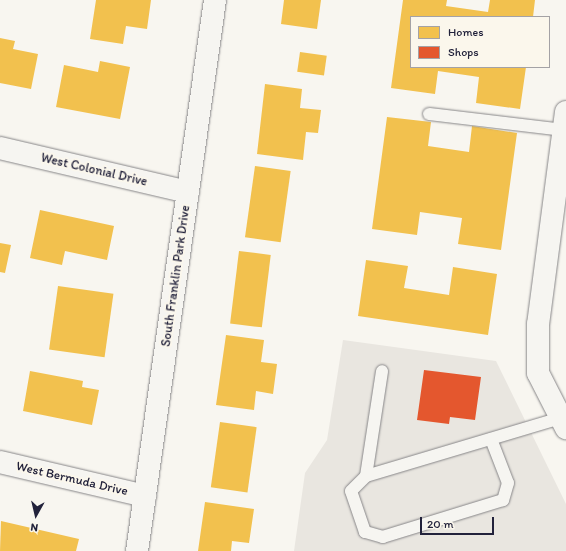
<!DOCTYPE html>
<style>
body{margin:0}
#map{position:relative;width:566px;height:551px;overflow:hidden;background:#f8f6f0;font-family:Itim,sans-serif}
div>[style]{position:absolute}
.built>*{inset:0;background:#e9e6e0}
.homes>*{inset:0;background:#f2c14e;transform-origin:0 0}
.shops>*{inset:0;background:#e4572e}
.roads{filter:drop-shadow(0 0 1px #878688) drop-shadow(0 0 1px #878688)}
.lane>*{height:12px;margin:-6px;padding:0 6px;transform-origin:6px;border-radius:6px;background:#f6f5f1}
.street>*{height:22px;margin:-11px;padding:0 11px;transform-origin:11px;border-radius:11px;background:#f6f5f1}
span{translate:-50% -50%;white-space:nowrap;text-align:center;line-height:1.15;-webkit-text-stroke:4px #fbf7ec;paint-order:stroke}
.street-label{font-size:13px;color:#22223b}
.legend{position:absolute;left:410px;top:16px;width:140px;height:52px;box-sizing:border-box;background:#fbf7ec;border:1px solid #a4a2a5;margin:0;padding:5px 7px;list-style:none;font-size:12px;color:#22223b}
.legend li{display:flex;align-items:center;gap:8px;height:20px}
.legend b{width:20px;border:1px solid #a4a2a5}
.north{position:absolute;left:16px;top:495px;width:40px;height:40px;-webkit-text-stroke:3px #fbf7ec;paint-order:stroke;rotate:188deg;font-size:11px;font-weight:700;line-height:16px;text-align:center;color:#22223b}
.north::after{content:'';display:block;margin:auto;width:14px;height:18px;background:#22223b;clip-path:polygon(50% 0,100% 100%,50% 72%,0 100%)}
.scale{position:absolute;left:420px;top:517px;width:74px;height:18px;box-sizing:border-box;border:2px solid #22223b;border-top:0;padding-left:5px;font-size:12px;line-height:14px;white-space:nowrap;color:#22223b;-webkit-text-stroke:3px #fbf7ec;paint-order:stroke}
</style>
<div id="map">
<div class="built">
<i style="clip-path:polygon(343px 340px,496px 361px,566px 504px,566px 551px,294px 551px,305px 473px,327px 440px)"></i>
</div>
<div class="homes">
<i style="clip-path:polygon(96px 0,151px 0,147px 29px,126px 26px,123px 44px,90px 39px)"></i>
<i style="clip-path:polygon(284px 0,321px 0,317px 29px,281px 24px)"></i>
<i style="clip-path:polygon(403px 0,447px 0,446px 6px,488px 12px,490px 0,535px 0,533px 17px,411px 17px,411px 67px,526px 67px,520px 109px,476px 103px,479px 77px,438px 71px,435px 94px,391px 88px)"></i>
<i style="clip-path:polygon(0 38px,15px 41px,13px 49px,38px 54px,31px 89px,0 83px)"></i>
<i style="left:300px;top:52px;width:27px;height:20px;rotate:8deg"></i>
<i style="clip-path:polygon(100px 61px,130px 67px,120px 119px,56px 107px,64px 65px,98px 72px)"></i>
<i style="clip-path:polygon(265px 84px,302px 89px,300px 108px,321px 110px,318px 133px,306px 132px,303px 160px,257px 154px)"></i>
<i style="clip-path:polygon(387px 117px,431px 122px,428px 146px,469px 152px,472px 126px,517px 133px,501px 250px,458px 244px,462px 218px,420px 212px,417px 235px,372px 229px)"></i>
<i style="left:255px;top:166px;width:36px;height:72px;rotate:8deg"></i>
<i style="clip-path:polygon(40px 210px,114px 226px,107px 260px,65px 251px,62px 265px,30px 258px)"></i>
<i style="clip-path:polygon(0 243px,11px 245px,5px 273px,0 272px)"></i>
<i style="left:239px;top:251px;width:32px;height:73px;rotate:7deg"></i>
<i style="clip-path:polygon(366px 260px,408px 266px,404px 288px,449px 295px,453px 267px,497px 274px,488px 335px,358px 316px)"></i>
<i style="left:58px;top:286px;width:56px;height:64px;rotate:8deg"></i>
<i style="clip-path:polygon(226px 335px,264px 340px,261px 362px,277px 364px,273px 394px,256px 391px,254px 410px,216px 405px)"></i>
<i style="clip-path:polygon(30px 371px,83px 381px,82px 387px,99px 390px,92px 425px,23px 411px)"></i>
<i style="left:220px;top:422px;width:37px;height:66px;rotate:8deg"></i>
<i style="clip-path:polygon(205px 502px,254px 509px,249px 543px,232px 541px,231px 551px,198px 551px)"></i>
<i style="clip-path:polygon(1px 521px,79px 539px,76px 551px,0 551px)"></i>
</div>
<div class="shops">
<i style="clip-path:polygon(424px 370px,481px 377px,475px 420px,450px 417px,449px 424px,417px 420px)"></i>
</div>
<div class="roads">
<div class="lane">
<i style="left:429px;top:114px;width:136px;rotate:6.8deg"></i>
<i style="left:491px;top:439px;width:47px;rotate:68.9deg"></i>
<i style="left:508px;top:483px;width:18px;rotate:106deg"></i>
<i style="left:503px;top:500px;width:126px;rotate:162.9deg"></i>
<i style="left:383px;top:537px;width:19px;rotate:-164deg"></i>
<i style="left:365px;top:532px;width:43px;rotate:-108.9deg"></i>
<i style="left:351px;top:491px;width:21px;rotate:-45deg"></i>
<i style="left:366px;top:476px;width:203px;rotate:-16.6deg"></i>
<i style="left:366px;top:476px;width:106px;rotate:-81.3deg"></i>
</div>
<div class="street">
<i style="left:566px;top:112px;width:214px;rotate:97.5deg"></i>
<i style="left:538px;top:324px;width:49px;rotate:90deg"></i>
<i style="left:538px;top:373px;width:62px;rotate:63deg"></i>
<i style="left:0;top:148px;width:193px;rotate:13.2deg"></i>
<i style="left:0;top:462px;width:149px;rotate:13.2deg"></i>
<i style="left:137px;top:551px;width:556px;rotate:-81.94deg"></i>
</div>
</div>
<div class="street-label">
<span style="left:94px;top:170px;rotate:13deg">West Colonial Drive</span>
<span style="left:176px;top:276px;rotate:-82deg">South Franklin Park Drive</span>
<span style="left:72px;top:479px;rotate:13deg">West Bermuda Drive</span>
</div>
<ul class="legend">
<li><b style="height:11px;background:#f2c14e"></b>Homes</li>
<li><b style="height:11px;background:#e4572e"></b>Shops</li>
</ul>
<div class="north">N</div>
<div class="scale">20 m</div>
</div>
